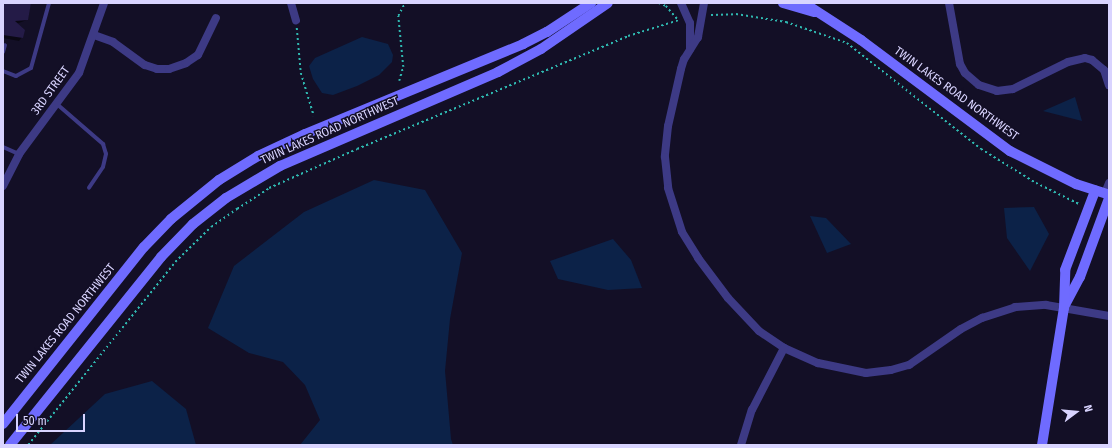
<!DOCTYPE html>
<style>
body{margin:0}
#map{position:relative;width:1112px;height:448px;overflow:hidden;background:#130f26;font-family:"Fira Sans Condensed",sans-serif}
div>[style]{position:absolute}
.water>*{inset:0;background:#0c2248}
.shadow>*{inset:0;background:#0007}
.building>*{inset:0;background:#241b47}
.path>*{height:1.5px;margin-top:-0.75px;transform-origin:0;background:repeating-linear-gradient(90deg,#2fb8b0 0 2px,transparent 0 5px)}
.lane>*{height:4px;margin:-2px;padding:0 2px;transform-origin:2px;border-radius:2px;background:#3d3a85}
.street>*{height:8px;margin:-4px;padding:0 4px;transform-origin:4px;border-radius:4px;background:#3d3a85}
.secondary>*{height:10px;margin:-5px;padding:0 5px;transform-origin:5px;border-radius:5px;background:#6f6bff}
span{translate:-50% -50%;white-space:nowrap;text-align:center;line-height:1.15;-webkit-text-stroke:3px #130f26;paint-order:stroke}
.street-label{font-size:12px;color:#d9d4ff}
.frame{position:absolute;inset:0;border:4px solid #d9d4ff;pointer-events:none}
.north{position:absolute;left:1056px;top:392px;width:40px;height:40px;-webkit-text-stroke:3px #130f26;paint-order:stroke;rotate:74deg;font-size:11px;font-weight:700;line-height:16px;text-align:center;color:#d9d4ff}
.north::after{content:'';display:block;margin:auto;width:14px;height:18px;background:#d9d4ff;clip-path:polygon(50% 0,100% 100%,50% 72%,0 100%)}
.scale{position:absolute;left:16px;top:414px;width:69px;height:18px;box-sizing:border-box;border:2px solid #d9d4ff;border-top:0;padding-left:5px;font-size:12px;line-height:14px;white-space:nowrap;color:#d9d4ff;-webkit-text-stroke:3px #130f26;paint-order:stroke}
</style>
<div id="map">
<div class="water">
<i style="clip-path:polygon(362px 37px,388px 44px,393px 55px,392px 62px,379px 75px,357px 86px,333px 95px,322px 93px,313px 79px,309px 66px,315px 58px)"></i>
<i style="clip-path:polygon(1075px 97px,1082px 121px,1043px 111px)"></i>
<i style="clip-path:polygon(374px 180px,425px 190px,462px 253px,450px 319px,445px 371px,451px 439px,453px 445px,300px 445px,320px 420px,305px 385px,283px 362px,249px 353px,208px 328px,234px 266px,304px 212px)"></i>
<i style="clip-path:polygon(1034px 207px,1049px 234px,1030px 271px,1007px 238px,1004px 208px)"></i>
<i style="clip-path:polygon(810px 216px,826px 218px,851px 244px,827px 253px)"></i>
<i style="clip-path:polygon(613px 239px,631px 260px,642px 288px,608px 290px,558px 279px,550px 261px)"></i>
<i style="clip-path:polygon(152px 381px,186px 409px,196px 445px,50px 445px,105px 394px)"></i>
</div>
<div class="shadow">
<i style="clip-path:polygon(3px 3px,31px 3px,27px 20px,16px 24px,22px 37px,19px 41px,3px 38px)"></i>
</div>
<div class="building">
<i style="clip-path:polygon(3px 3px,31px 3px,28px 20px,15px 21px,25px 30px,23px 38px,3px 35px)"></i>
</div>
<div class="path">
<i style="left:659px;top:3px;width:8px;rotate:23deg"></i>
<i style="left:666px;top:6px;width:18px;rotate:49deg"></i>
<i style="left:711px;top:15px;width:25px;rotate:-2deg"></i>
<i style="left:736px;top:14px;width:51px;rotate:9.1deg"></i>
<i style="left:786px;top:22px;width:65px;rotate:19deg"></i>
<i style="left:847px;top:43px;width:171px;rotate:38.3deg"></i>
<i style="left:981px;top:149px;width:65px;rotate:31.7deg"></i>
<i style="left:1036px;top:183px;width:48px;rotate:26deg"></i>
<i style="left:297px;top:28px;width:45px;rotate:84.9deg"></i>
<i style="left:301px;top:73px;width:45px;rotate:73.2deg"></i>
<i style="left:399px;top:81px;width:15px;rotate:-74deg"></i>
<i style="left:403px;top:67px;width:51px;rotate:-95.6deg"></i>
<i style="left:398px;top:16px;width:15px;rotate:-62deg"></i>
<i style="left:28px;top:445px;width:235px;rotate:-51.2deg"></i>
<i style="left:175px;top:262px;width:50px;rotate:-44.2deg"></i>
<i style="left:211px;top:227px;width:32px;rotate:-35deg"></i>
<i style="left:237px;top:209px;width:38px;rotate:-33deg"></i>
<i style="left:269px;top:188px;width:96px;rotate:-23.9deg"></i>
<i style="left:357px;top:149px;width:294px;rotate:-22.6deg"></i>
<i style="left:628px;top:36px;width:53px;rotate:-17.4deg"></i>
</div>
<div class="lane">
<i style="left:3px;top:52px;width:7px;rotate:-74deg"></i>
<i style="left:3px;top:71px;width:14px;rotate:21deg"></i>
<i style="left:16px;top:76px;width:17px;rotate:-28deg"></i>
<i style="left:31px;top:68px;width:67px;rotate:-74.5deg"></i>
<i style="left:58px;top:105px;width:60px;rotate:40.9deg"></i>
<i style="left:103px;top:144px;width:10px;rotate:73deg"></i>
<i style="left:106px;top:154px;width:13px;rotate:103deg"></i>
<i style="left:103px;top:167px;width:25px;rotate:124deg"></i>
<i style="left:3px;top:147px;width:17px;rotate:24deg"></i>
</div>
<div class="street">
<i style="left:291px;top:3px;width:18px;rotate:74deg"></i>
<i style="left:681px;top:3px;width:22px;rotate:66deg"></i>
<i style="left:690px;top:23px;width:26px;rotate:90deg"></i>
<i style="left:704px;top:3px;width:35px;rotate:100deg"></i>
<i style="left:698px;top:37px;width:26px;rotate:122deg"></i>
<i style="left:684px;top:59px;width:10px;rotate:107deg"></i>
<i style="left:681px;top:69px;width:58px;rotate:102.8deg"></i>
<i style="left:668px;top:126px;width:31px;rotate:96deg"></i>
<i style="left:665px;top:157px;width:31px;rotate:84deg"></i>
<i style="left:668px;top:188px;width:46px;rotate:72.3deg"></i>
<i style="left:682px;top:232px;width:31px;rotate:58deg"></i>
<i style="left:698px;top:258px;width:50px;rotate:53.1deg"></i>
<i style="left:728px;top:298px;width:45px;rotate:46.8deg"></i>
<i style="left:759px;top:331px;width:30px;rotate:34deg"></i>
<i style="left:784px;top:348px;width:37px;rotate:24deg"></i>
<i style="left:818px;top:363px;width:49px;rotate:11.8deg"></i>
<i style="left:866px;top:373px;width:25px;rotate:-7deg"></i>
<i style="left:891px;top:370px;width:19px;rotate:-16deg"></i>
<i style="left:909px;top:365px;width:63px;rotate:-34.7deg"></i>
<i style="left:961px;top:329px;width:24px;rotate:-28deg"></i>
<i style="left:982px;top:318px;width:35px;rotate:-18deg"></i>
<i style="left:1015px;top:307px;width:31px;rotate:-4deg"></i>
<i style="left:1046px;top:305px;width:64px;rotate:9.9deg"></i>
<i style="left:949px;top:3px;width:62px;rotate:79.8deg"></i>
<i style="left:960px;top:64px;width:10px;rotate:61deg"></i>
<i style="left:965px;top:73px;width:18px;rotate:41deg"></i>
<i style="left:979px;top:85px;width:19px;rotate:18deg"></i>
<i style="left:997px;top:91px;width:16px;rotate:-7deg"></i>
<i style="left:1013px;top:89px;width:61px;rotate:-26.1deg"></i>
<i style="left:1068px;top:62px;width:17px;rotate:-13deg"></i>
<i style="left:1085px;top:58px;width:7px;rotate:16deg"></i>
<i style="left:1092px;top:60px;width:16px;rotate:40deg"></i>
<i style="left:1104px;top:70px;width:16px;rotate:72deg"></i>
<i style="left:94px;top:35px;width:20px;rotate:20deg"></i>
<i style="left:113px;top:42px;width:39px;rotate:36deg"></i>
<i style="left:145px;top:65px;width:13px;rotate:18deg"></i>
<i style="left:157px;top:69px;width:12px"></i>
<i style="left:169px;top:69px;width:18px;rotate:-19deg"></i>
<i style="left:186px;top:63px;width:14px;rotate:-34deg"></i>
<i style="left:198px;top:55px;width:41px;rotate:-64.1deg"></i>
<i style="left:3px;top:186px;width:36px;rotate:-63deg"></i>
<i style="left:19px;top:154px;width:101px;rotate:-53.5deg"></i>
<i style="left:79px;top:73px;width:74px;rotate:-70.3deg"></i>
<i style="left:1105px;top:193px;width:11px;rotate:-68deg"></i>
<i style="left:741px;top:445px;width:37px;rotate:-73deg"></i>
<i style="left:752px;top:410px;width:70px;rotate:-62.7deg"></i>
</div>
<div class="secondary">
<i style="left:783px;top:3px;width:33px;rotate:16deg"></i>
<i style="left:804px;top:3px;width:68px;rotate:33deg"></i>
<i style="left:861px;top:40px;width:186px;rotate:36.7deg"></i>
<i style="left:1010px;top:151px;width:74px;rotate:26.6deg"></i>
<i style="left:1076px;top:184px;width:35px;rotate:18deg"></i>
<i style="left:1065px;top:305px;width:32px;rotate:-62deg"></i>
<i style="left:1080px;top:277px;width:84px;rotate:-69.8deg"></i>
<i style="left:3px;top:424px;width:226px;rotate:-51.5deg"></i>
<i style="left:144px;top:247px;width:39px;rotate:-46deg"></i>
<i style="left:171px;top:219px;width:62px;rotate:-39.1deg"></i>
<i style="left:219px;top:180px;width:46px;rotate:-31.6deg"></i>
<i style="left:258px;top:156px;width:52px;rotate:-25.1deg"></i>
<i style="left:305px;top:134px;width:236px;rotate:-22.4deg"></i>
<i style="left:523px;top:44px;width:27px;rotate:-27deg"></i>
<i style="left:547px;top:32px;width:53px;rotate:-33.4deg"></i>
<i style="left:10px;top:445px;width:241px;rotate:-51.2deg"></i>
<i style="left:161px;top:257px;width:46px;rotate:-45.9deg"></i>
<i style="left:193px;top:224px;width:42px;rotate:-38.2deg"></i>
<i style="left:226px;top:198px;width:63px;rotate:-30.7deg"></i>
<i style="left:280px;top:166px;width:237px;rotate:-23.3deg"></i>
<i style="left:498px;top:72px;width:49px;rotate:-28.1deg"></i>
<i style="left:541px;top:49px;width:81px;rotate:-34.5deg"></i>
<i style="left:1042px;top:445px;width:139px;rotate:-80.9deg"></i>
<i style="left:1064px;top:308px;width:38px;rotate:-88deg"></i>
<i style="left:1065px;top:270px;width:85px;rotate:-69.2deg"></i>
</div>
<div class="street-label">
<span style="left:51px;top:91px;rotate:-54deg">3RD STREET</span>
<span style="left:956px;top:94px;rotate:36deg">TWIN LAKES ROAD NORTHWEST</span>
<span style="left:330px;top:131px;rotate:-24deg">TWIN LAKES ROAD NORTHWEST</span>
<span style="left:66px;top:324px;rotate:-51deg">TWIN LAKES ROAD NORTHWEST</span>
</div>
<div class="frame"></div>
<div class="north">N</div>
<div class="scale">50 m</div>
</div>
